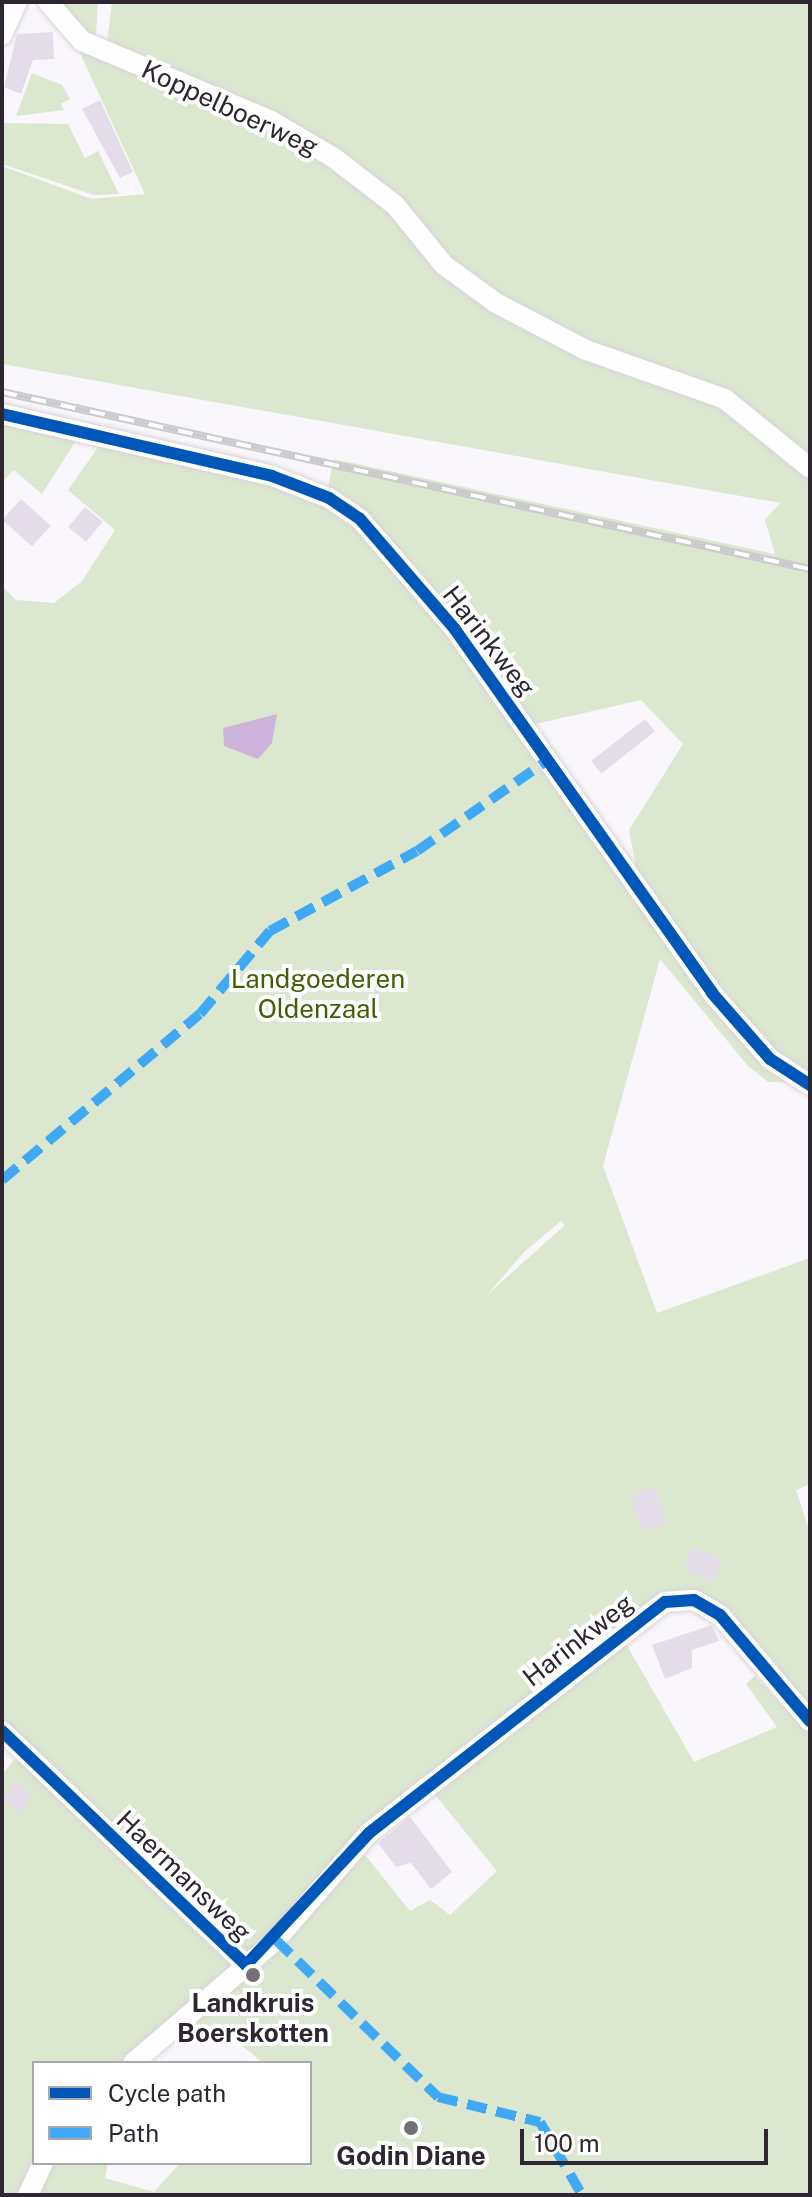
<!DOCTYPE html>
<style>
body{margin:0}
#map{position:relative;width:812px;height:2197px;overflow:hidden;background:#f9f6fc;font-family:"Public Sans",sans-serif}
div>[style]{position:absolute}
.green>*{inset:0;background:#dce7cf}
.water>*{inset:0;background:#ccb4da}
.building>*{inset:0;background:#e4dde9;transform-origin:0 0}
.roads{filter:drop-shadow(0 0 2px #d7d3da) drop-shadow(0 0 2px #d7d3da)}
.street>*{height:20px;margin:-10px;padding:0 10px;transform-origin:10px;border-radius:10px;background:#fefeff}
.rail>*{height:8px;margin-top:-4px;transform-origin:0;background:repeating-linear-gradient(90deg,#fff 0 15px,#cbcacc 0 30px);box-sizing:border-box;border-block:2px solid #cbcacc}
.quiet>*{height:10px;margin-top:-5px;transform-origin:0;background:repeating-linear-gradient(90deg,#3fa9f5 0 20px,transparent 0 30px)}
.cycleway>*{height:12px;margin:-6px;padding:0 6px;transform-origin:6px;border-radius:6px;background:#0057b8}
.dots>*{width:22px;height:22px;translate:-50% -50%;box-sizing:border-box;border:4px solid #fff;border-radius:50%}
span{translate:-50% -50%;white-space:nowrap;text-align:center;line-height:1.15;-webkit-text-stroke:8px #fff;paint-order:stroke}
.street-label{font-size:26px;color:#2e2731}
.park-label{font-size:26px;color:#435f05}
.poi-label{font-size:26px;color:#2e2731;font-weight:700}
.frame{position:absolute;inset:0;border:4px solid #2e2731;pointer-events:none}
.legend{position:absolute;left:32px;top:2061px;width:280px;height:104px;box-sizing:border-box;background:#fff;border:2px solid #aba9ad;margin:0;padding:10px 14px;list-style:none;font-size:24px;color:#2e2731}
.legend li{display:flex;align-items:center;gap:16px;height:40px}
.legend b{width:40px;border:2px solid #aba9ad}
.scale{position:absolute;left:520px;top:2129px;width:248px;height:36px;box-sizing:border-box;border:4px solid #2e2731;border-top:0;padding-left:10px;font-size:24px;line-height:28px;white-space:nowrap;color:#2e2731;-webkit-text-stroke:6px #fff;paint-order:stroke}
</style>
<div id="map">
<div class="green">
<i style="clip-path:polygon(59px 2px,98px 2px,96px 34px,91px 36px)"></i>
<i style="clip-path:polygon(112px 2px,810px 2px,810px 459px,717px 386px,614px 354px,502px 302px,265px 110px,107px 44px)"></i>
<i style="clip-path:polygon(79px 51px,295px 139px,408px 227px,448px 279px,693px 389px,810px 477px,810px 1078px,750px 1028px,638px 878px,629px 830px,683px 744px,641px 700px,531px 725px,346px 499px,328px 487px,334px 459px,775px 554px,765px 520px,780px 503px,2px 364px,2px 166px,92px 199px,145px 194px)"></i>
<i style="clip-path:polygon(32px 73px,62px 85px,70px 99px,61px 104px,64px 110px,16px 116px)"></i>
<i style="clip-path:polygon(2px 123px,68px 124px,85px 158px,98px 151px,119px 194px,94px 195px,2px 164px)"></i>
<i style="clip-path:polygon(2px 422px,77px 439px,42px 494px,14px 470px,2px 482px)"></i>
<i style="clip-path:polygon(evenodd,101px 443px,308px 491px,374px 542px,790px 1082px,768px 1082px,748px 1066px,660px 959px,603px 1166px,657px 1313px,810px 1258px,810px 1484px,796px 1490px,810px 1533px,810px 2195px,2px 2195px,2px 1775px,17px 1756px,234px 1967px,122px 2063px,34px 2063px,34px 2158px,24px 2182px,40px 2163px,108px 2163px,105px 2178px,154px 2192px,180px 2163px,310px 2163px,310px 2063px,263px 2063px,215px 2023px,188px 2043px,176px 2034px,254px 1965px,2px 1727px,2px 586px,16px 600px,54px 603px,82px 581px,115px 530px,68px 490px,101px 443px,561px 1221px,565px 1225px,487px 1295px,524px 1252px,561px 1221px,101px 443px,664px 1591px,693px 1591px,795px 1697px,783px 1707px,755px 1676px,746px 1684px,777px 1727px,694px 1762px,614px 1623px,664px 1591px,101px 443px,432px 1791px,497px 1871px,450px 1915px,430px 1900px,410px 1911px,362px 1851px,432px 1791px)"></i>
</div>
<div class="water">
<i style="clip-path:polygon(277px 714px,272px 743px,258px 759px,224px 746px,223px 728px)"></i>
</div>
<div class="building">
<i style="clip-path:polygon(53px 32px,54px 59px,33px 60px,21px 94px,4px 87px,17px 34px)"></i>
<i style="clip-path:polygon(100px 100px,133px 172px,120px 178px,82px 109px)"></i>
<i style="left:21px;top:499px;width:40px;height:28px;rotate:42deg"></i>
<i style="left:85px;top:507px;width:23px;height:26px;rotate:40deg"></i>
<i style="left:645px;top:719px;width:16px;height:68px;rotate:52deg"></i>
<i style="left:655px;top:1487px;width:38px;height:25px;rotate:73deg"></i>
<i style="left:693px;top:1547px;width:32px;height:24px;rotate:22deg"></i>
<i style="clip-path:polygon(712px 1625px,719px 1641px,692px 1650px,692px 1668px,665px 1679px,652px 1645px)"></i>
<i style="left:15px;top:1782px;width:23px;height:22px;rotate:38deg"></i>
<i style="clip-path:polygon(410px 1817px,452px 1872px,431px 1889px,411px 1863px,396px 1867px,378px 1843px)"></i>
</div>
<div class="roads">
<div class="street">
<i style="left:48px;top:2px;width:52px;rotate:48.9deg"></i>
<i style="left:82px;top:41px;width:205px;rotate:22.9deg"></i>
<i style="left:271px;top:121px;width:73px;rotate:30.4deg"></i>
<i style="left:334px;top:158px;width:77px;rotate:37.6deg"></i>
<i style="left:395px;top:205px;width:77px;rotate:50.8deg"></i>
<i style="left:444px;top:265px;width:64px;rotate:36.2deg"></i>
<i style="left:496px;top:303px;width:102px;rotate:27.6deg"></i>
<i style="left:586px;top:350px;width:147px;rotate:19.4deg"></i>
<i style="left:725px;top:399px;width:109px;rotate:39.1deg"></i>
<i style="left:2px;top:35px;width:36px;rotate:-66deg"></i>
<i style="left:2px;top:414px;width:277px;rotate:12.9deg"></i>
<i style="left:272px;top:476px;width:61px;rotate:21.1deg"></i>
<i style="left:329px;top:498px;width:37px;rotate:34deg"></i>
<i style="left:360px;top:519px;width:144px;rotate:49.2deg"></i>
<i style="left:454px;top:628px;width:447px;rotate:54.7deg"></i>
<i style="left:712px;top:993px;width:88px;rotate:48.7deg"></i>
<i style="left:770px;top:1059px;width:48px;rotate:33deg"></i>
<i style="left:2px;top:1731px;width:338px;rotate:43.8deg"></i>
<i style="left:133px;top:2063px;width:189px;rotate:-40.7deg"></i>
<i style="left:276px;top:1940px;width:142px;rotate:-49deg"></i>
<i style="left:369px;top:1833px;width:375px;rotate:-38deg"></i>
<i style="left:665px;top:1602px;width:29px;rotate:-4deg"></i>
<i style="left:694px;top:1600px;width:30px;rotate:30deg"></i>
<i style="left:720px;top:1615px;width:139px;rotate:49.7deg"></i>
<i style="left:28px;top:2195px;width:35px;rotate:-65deg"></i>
</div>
</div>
<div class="rail">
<i style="left:2px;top:392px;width:827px;rotate:12.36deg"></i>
</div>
<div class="quiet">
<i style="left:2px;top:1180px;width:258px;rotate:-40deg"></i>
<i style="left:200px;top:1014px;width:109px;rotate:-49.9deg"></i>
<i style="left:270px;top:931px;width:167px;rotate:-28.6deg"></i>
<i style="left:417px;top:851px;width:163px;rotate:-34.8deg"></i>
<i style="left:276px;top:1940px;width:226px;rotate:44.1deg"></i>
<i style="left:438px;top:2097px;width:105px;rotate:13.8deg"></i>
<i style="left:540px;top:2122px;width:84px;rotate:60.1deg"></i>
</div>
<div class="cycleway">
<i style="left:2px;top:414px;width:277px;rotate:12.9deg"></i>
<i style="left:272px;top:476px;width:61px;rotate:21.1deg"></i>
<i style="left:329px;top:498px;width:37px;rotate:34deg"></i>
<i style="left:360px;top:519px;width:144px;rotate:49.2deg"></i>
<i style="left:454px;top:628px;width:447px;rotate:54.7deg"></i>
<i style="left:712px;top:993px;width:88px;rotate:48.7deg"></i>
<i style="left:770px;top:1059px;width:48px;rotate:33deg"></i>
<i style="left:2px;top:1731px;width:338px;rotate:43.8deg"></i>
<i style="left:246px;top:1965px;width:180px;rotate:-47deg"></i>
<i style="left:369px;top:1833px;width:375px;rotate:-38deg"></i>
<i style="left:665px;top:1602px;width:29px;rotate:-4deg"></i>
<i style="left:694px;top:1600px;width:30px;rotate:30deg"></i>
<i style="left:720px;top:1615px;width:139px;rotate:49.7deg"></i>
</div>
<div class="dots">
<i style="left:253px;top:1975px;background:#756f78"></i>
<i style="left:411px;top:2128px;background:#756f78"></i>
</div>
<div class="street-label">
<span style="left:230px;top:108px;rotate:25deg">Koppelboerweg</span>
<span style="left:489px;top:641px;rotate:52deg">Harinkweg</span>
<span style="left:578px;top:1640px;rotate:-38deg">Harinkweg</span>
<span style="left:184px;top:1876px;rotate:44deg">Haermansweg</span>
</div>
<div class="park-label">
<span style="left:318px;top:994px">Landgoederen<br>Oldenzaal</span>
</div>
<div class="poi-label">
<span style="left:253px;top:2018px">Landkruis<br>Boerskotten</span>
<span style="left:411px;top:2156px">Godin Diane</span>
</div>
<div class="frame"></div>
<ul class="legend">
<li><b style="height:10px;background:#0057b8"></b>Cycle path</li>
<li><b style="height:10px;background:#3fa9f5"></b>Path</li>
</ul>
<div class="scale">100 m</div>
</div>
